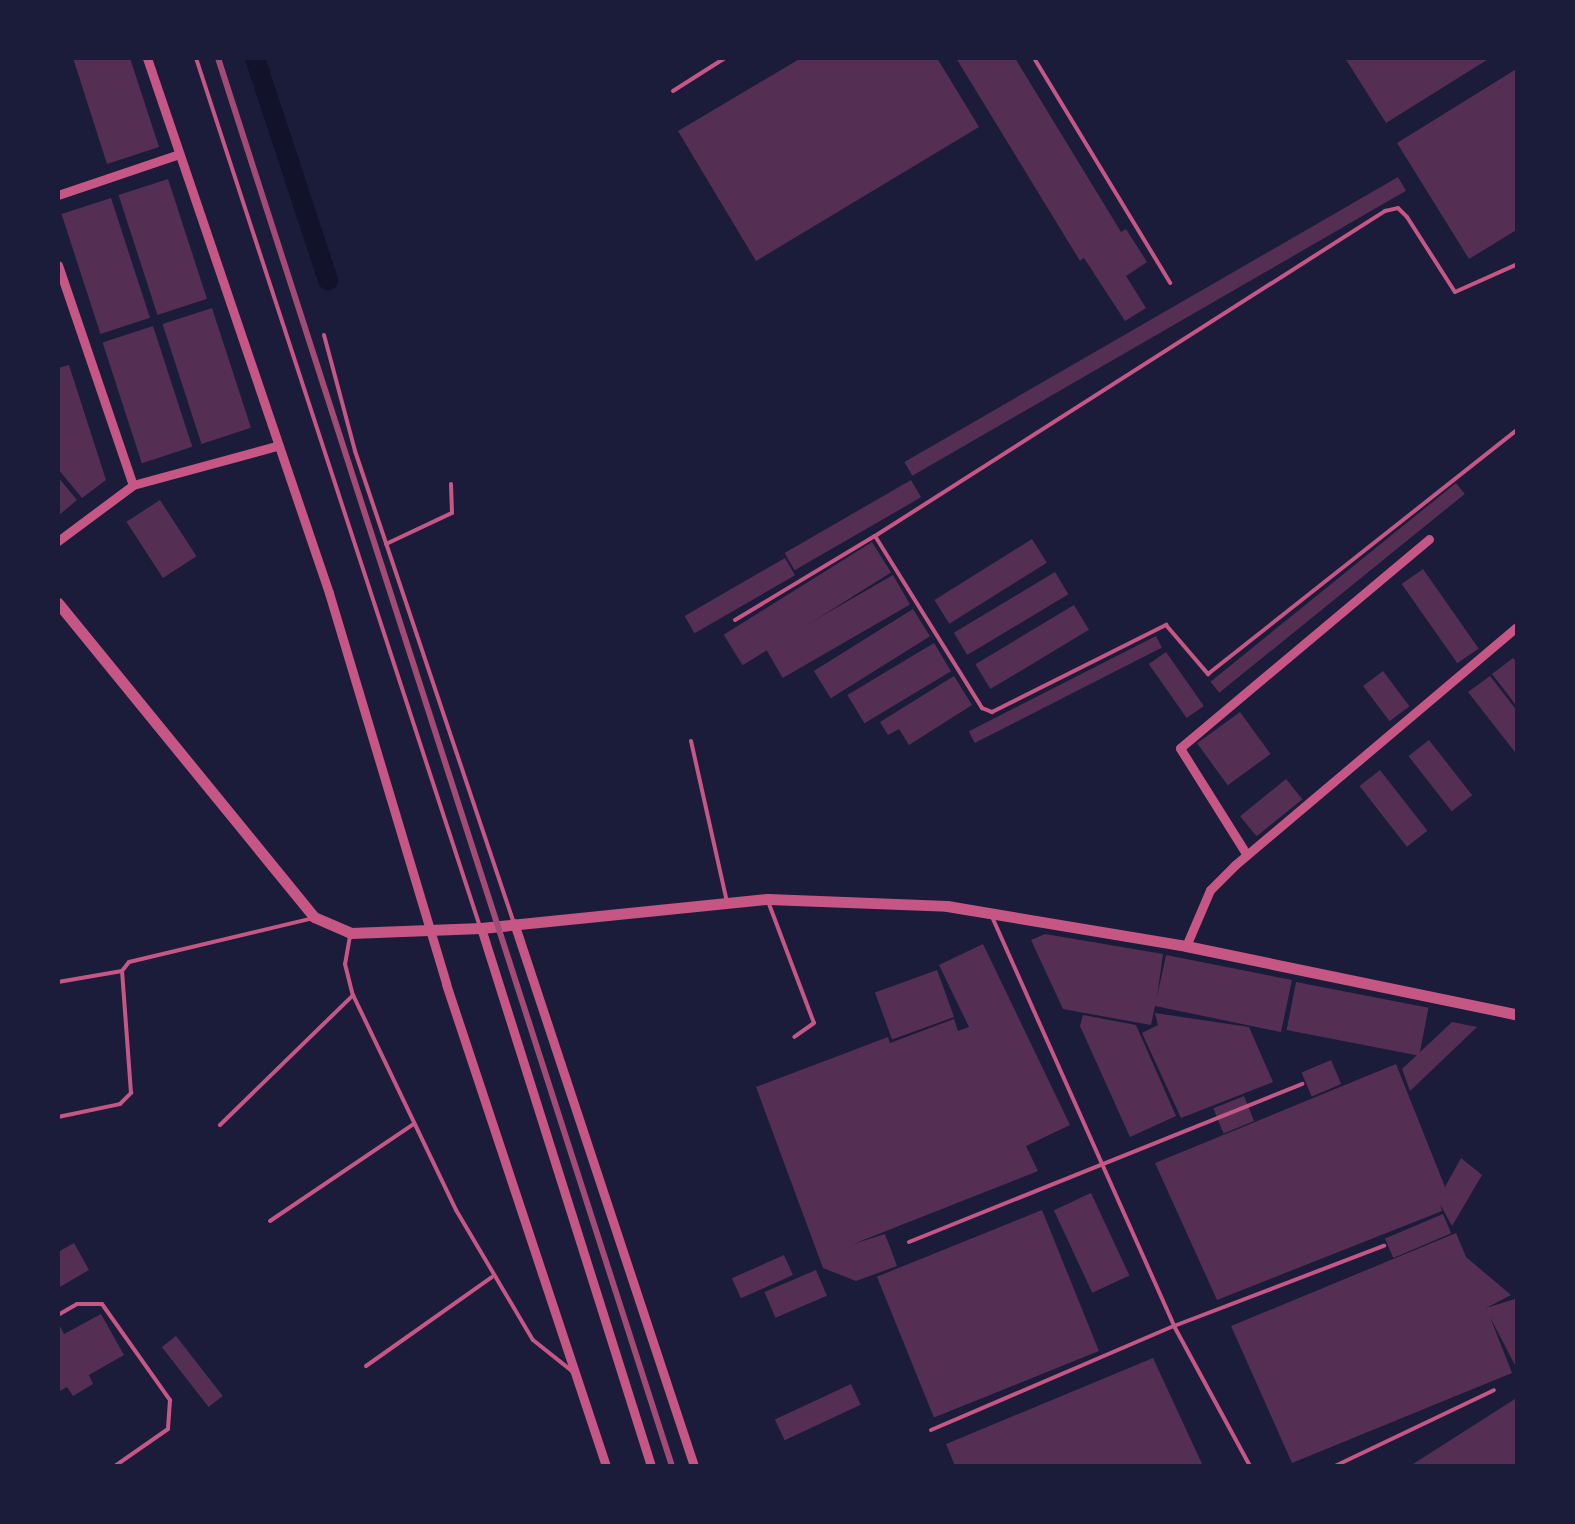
<!DOCTYPE html>
<style>
body{margin:0}
#map{position:relative;width:1575px;height:1524px;overflow:hidden;background:#1b1b3a;font-family:"Roboto Serif",serif}
div>[style]{position:absolute}
.canal>*{height:20px;margin:-10px;padding:0 10px;transform-origin:10px;border-radius:10px;background:#12122b}
.building>*{inset:0;background:#542f53;transform-origin:0 0}
.service>*{height:4px;margin:-2px;padding:0 2px;transform-origin:2px;border-radius:2px;background:#c65784}
.minor>*{height:9px;margin:-4.5px;padding:0 4.5px;transform-origin:4.5px;border-radius:4.5px;background:#c65784}
.tertiary>*{height:11px;margin:-5.5px;padding:0 5.5px;transform-origin:5.5px;border-radius:5.5px;background:#c65784}
.rail>*{height:6px;margin:-3px;padding:0 3px;transform-origin:3px;border-radius:3px;background:#a44b75}
span{translate:-50% -50%;white-space:nowrap;text-align:center;line-height:1.15;-webkit-text-stroke:8px #1b1b3a;paint-order:stroke}
.frame{position:absolute;inset:0;border:60px solid #1b1b3a;pointer-events:none}
</style>
<div id="map">
<div class="canal">
<i style="left:255px;top:58px;width:234px;rotate:71.8deg"></i>
</div>
<div class="building">
<i style="clip-path:polygon(73px 58px,130px 58px,159px 147px,107px 164px)"></i>
<i style="clip-path:polygon(801px 58px,937px 58px,979px 127px,756px 261px,678px 131px)"></i>
<i style="clip-path:polygon(956px 58px,1015px 58px,1121px 232px,1126px 229px,1147px 262px,1126px 276px,1146px 308px,1125px 321px,1084px 258px,1080px 261px)"></i>
<i style="clip-path:polygon(1345px 58px,1490px 58px,1386px 123px)"></i>
<i style="clip-path:polygon(1518px 68px,1518px 229px,1469px 259px,1397px 143px)"></i>
<i style="left:1398px;top:177px;width:16px;height:570px;rotate:60deg"></i>
<i style="left:168px;top:179px;width:126px;height:52px;rotate:72deg"></i>
<i style="left:111px;top:198px;width:126px;height:52px;rotate:72deg"></i>
<i style="left:212px;top:308px;width:126px;height:52px;rotate:72deg"></i>
<i style="left:153px;top:326px;width:127px;height:53px;rotate:72deg"></i>
<i style="clip-path:polygon(69px 365px,106px 480px,82px 498px,58px 469px,58px 368px)"></i>
<i style="clip-path:polygon(58px 477px,77px 500px,58px 516px)"></i>
<i style="left:911px;top:480px;width:20px;height:146px;rotate:60deg"></i>
<i style="left:1456px;top:483px;width:14px;height:316px;rotate:51deg"></i>
<i style="left:160px;top:500px;width:67px;height:40px;rotate:57deg"></i>
<i style="left:1032px;top:539px;width:28px;height:115px;rotate:58deg"></i>
<i style="left:872px;top:542px;width:36px;height:175px;rotate:58deg"></i>
<i style="left:785px;top:558px;width:20px;height:116px;rotate:60deg"></i>
<i style="left:1423px;top:569px;width:97px;height:26px;rotate:55deg"></i>
<i style="left:1055px;top:572px;width:26px;height:118px;rotate:59deg"></i>
<i style="left:893px;top:575px;width:34px;height:147px;rotate:60deg"></i>
<i style="left:1074px;top:605px;width:29px;height:115px;rotate:59deg"></i>
<i style="left:913px;top:609px;width:32px;height:117px;rotate:58deg"></i>
<i style="left:1156px;top:636px;width:13px;height:210px;rotate:63deg"></i>
<i style="left:934px;top:643px;width:33px;height:101px;rotate:59deg"></i>
<i style="left:1166px;top:652px;width:66px;height:21px;rotate:55deg"></i>
<i style="clip-path:polygon(1513px 658px,1518px 664px,1518px 708px,1492px 674px)"></i>
<i style="left:1383px;top:671px;width:44px;height:25px;rotate:53deg"></i>
<i style="clip-path:polygon(954px 676px,972px 705px,909px 745px,899px 729px,888px 735px,880px 722px)"></i>
<i style="clip-path:polygon(1490px 676px,1518px 712px,1518px 756px,1468px 692px)"></i>
<i style="left:1240px;top:712px;width:52px;height:53px;rotate:54deg"></i>
<i style="left:1429px;top:740px;width:70px;height:26px;rotate:52deg"></i>
<i style="left:1380px;top:770px;width:77px;height:26px;rotate:52deg"></i>
<i style="left:1286px;top:779px;width:26px;height:59px;rotate:51deg"></i>
<i style="clip-path:polygon(1045px 934px,1163px 954px,1157px 997px,1166px 955px,1292px 980px,1281px 1032px,1155px 1006px,1151px 1025px,1063px 1009px,1031px 940px)"></i>
<i style="clip-path:polygon(983px 944px,1070px 1125px,1026px 1146px,1038px 1171px,853px 1244px,885px 1234px,897px 1266px,856px 1281px,823px 1268px,756px 1087px,888px 1037px,890px 1043px,954px 1019px,958px 1031px,969px 1027px,939px 965px)"></i>
<i style="left:937px;top:970px;width:50px;height:66px;rotate:70deg"></i>
<i style="left:1296px;top:982px;width:135px;height:49px;rotate:11deg"></i>
<i style="clip-path:polygon(1155px 1013px,1249px 1027px,1273px 1082px,1181px 1118px,1142px 1033px,1158px 1025px)"></i>
<i style="clip-path:polygon(1083px 1015px,1136px 1025px,1176px 1116px,1130px 1137px,1080px 1026px)"></i>
<i style="clip-path:polygon(1452px 1022px,1477px 1027px,1410px 1091px,1402px 1069px)"></i>
<i style="left:1331px;top:1060px;width:26px;height:32px;rotate:67deg"></i>
<i style="clip-path:polygon(1396px 1064px,1445px 1187px,1461px 1158px,1482px 1175px,1452px 1226px,1440px 1204px,1442px 1211px,1217px 1300px,1155px 1163px)"></i>
<i style="left:1244px;top:1096px;width:27px;height:33px;rotate:68deg"></i>
<i style="left:1091px;top:1193px;width:91px;height:41px;rotate:65deg"></i>
<i style="left:1042px;top:1210px;width:152px;height:178px;rotate:68deg"></i>
<i style="left:1443px;top:1214px;width:21px;height:63px;rotate:67deg"></i>
<i style="clip-path:polygon(1456px 1233px,1466px 1257px,1511px 1295px,1486px 1308px,1518px 1298px,1518px 1371px,1490px 1317px,1512px 1373px,1292px 1463px,1231px 1326px)"></i>
<i style="clip-path:polygon(74px 1243px,89px 1270px,58px 1288px,58px 1252px)"></i>
<i style="left:784px;top:1255px;width:22px;height:57px;rotate:66deg"></i>
<i style="left:816px;top:1270px;width:28px;height:56px;rotate:67deg"></i>
<i style="clip-path:polygon(101px 1314px,124px 1355px,89px 1375px,93px 1384px,73px 1396px,67px 1387px,58px 1392px,58px 1322px,64px 1334px)"></i>
<i style="left:176px;top:1336px;width:76px;height:18px;rotate:52deg"></i>
<i style="clip-path:polygon(1153px 1358px,1203px 1466px,955px 1466px,946px 1444px)"></i>
<i style="left:851px;top:1384px;width:23px;height:84px;rotate:65deg"></i>
<i style="clip-path:polygon(1518px 1397px,1518px 1466px,1410px 1466px)"></i>
</div>
<div class="service">
<i style="left:196px;top:58px;width:911px;rotate:71.9deg"></i>
<i style="left:1034px;top:58px;width:263px;rotate:58.8deg"></i>
<i style="left:673px;top:91px;width:62px;rotate:-32.4deg"></i>
<i style="left:324px;top:335px;width:120px;rotate:75deg"></i>
<i style="left:355px;top:451px;width:498px;rotate:71.4deg"></i>
<i style="left:875px;top:536px;width:605px;rotate:-32.51deg"></i>
<i style="left:1385px;top:211px;width:13px;rotate:-13deg"></i>
<i style="left:1398px;top:208px;width:13px;rotate:45deg"></i>
<i style="left:1407px;top:217px;width:89px;rotate:57.4deg"></i>
<i style="left:1455px;top:292px;width:69px;rotate:-24deg"></i>
<i style="left:386px;top:544px;width:73px;rotate:-25.2deg"></i>
<i style="left:452px;top:513px;width:29px;rotate:-92deg"></i>
<i style="left:735px;top:620px;width:163px;rotate:-31deg"></i>
<i style="left:875px;top:536px;width:203px;rotate:58.1deg"></i>
<i style="left:982px;top:708px;width:11px;rotate:22deg"></i>
<i style="left:992px;top:712px;width:195px;rotate:-26.6deg"></i>
<i style="left:1166px;top:625px;width:65px;rotate:49.4deg"></i>
<i style="left:1208px;top:674px;width:395px;rotate:-38.3deg"></i>
<i style="left:691px;top:741px;width:161px;rotate:77.4deg"></i>
<i style="left:769px;top:904px;width:127px;rotate:69.3deg"></i>
<i style="left:814px;top:1023px;width:24px;rotate:145deg"></i>
<i style="left:993px;top:919px;width:445px;rotate:66deg"></i>
<i style="left:1174px;top:1326px;width:159px;rotate:61.5deg"></i>
<i style="left:350px;top:936px;width:28px;rotate:100deg"></i>
<i style="left:345px;top:964px;width:32px;rotate:76deg"></i>
<i style="left:353px;top:995px;width:238px;rotate:64.4deg"></i>
<i style="left:456px;top:1210px;width:151px;rotate:59.4deg"></i>
<i style="left:533px;top:1340px;width:50px;rotate:38.5deg"></i>
<i style="left:58px;top:982px;width:65px;rotate:-9.8deg"></i>
<i style="left:58px;top:1117px;width:63px;rotate:-11.8deg"></i>
<i style="left:120px;top:1104px;width:16px;rotate:-45deg"></i>
<i style="left:131px;top:1093px;width:122px;rotate:-94.2deg"></i>
<i style="left:122px;top:971px;width:11px;rotate:-52deg"></i>
<i style="left:129px;top:962px;width:186px;rotate:-13.4deg"></i>
<i style="left:220px;top:1125px;width:186px;rotate:-44.3deg"></i>
<i style="left:270px;top:1221px;width:174px;rotate:-34deg"></i>
<i style="left:909px;top:1242px;width:424px;rotate:-21.9deg"></i>
<i style="left:58px;top:1315px;width:22px;rotate:-30deg"></i>
<i style="left:77px;top:1304px;width:25px"></i>
<i style="left:102px;top:1304px;width:118px;rotate:54.7deg"></i>
<i style="left:170px;top:1400px;width:29px;rotate:94deg"></i>
<i style="left:168px;top:1429px;width:65px;rotate:145.1deg"></i>
<i style="left:366px;top:1366px;width:154px;rotate:-35.2deg"></i>
<i style="left:931px;top:1430px;width:264px;rotate:-23.2deg"></i>
<i style="left:1174px;top:1326px;width:225px;rotate:-20.9deg"></i>
<i style="left:1335px;top:1466px;width:176px;rotate:-25.5deg"></i>
</div>
<div class="minor">
<i style="left:147px;top:58px;width:565px;rotate:71.21deg"></i>
<i style="left:329px;top:593px;width:408px;rotate:73.3deg"></i>
<i style="left:446px;top:984px;width:508px;rotate:71.64deg"></i>
<i style="left:58px;top:195px;width:128px;rotate:-18.7deg"></i>
<i style="left:58px;top:265px;width:232px;rotate:71.2deg"></i>
<i style="left:58px;top:541px;width:94px;rotate:-36.7deg"></i>
<i style="left:133px;top:485px;width:149px;rotate:-15.2deg"></i>
<i style="left:1247px;top:855px;width:126px;rotate:-122.1deg"></i>
<i style="left:1180px;top:748px;width:325px;rotate:-40deg"></i>
<i style="left:514px;top:923px;width:572px;rotate:71.66deg"></i>
<i style="left:481px;top:928px;width:564px;rotate:72.46deg"></i>
<i style="left:1186px;top:946px;width:61px;rotate:-66.8deg"></i>
<i style="left:1210px;top:890px;width:35px;rotate:-45deg"></i>
<i style="left:1235px;top:865px;width:370px;rotate:-40.2deg"></i>
</div>
<div class="tertiary">
<i style="left:58px;top:603px;width:405px;rotate:50.8deg"></i>
<i style="left:314px;top:917px;width:40px;rotate:23.4deg"></i>
<i style="left:351px;top:933px;width:130px;rotate:-2.2deg"></i>
<i style="left:481px;top:928px;width:288px;rotate:-5.8deg"></i>
<i style="left:768px;top:899px;width:179px;rotate:2.2deg"></i>
<i style="left:947px;top:906px;width:242px;rotate:9.5deg"></i>
<i style="left:1186px;top:946px;width:339px;rotate:11.7deg"></i>
</div>
<div class="rail">
<i style="left:218px;top:58px;width:1479px;rotate:72.13deg"></i>
</div>
<div class="frame"></div>
</div>
